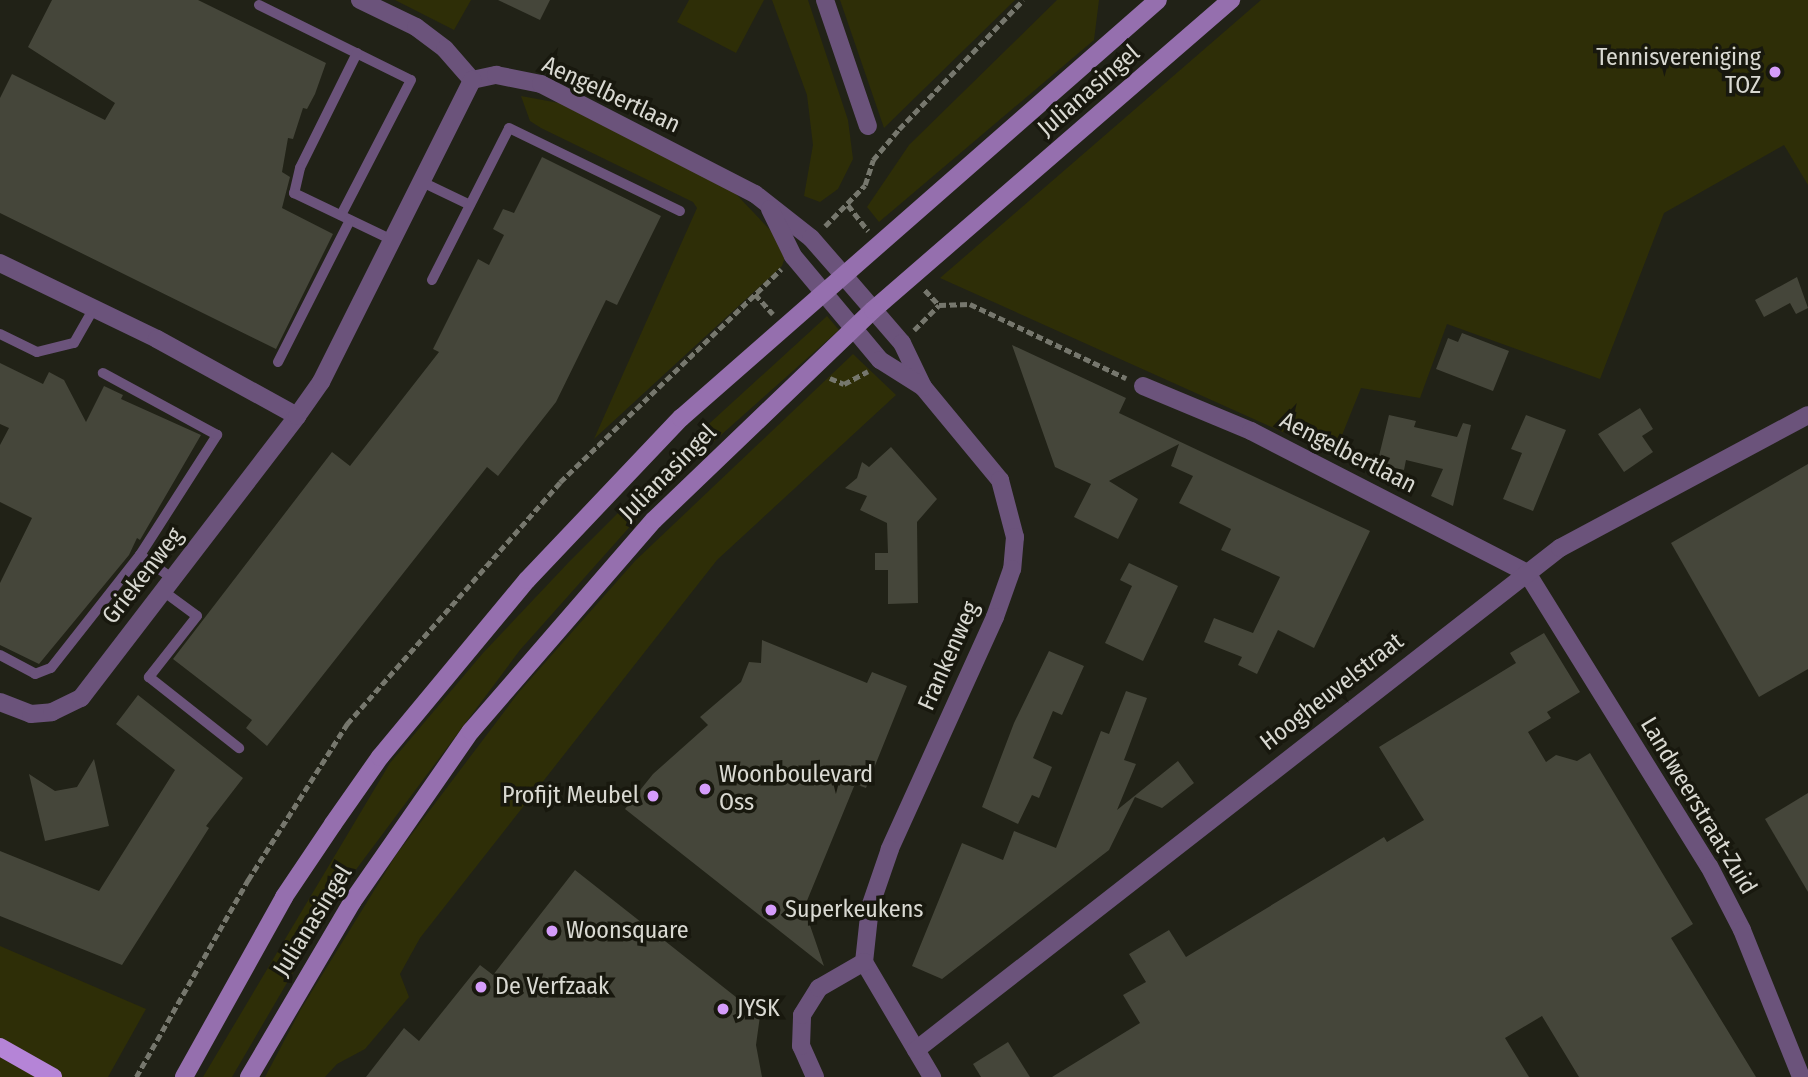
<!DOCTYPE html>
<style>
body{margin:0}
#map{position:relative;width:1808px;height:1077px;overflow:hidden;background:#212217;font-family:"Fira Sans Condensed",sans-serif}
div>[style]{position:absolute}
.green>*{inset:0;background:#2e2e07}
.building>*{inset:0;background:#45463a}
.path>*{height:4.5px;margin-top:-2.25px;transform-origin:0;background:repeating-linear-gradient(90deg,#76776d 0 7px,transparent 0 10.5px)}
.service>*{height:10px;margin:-5px;padding:0 5px;transform-origin:5px;border-radius:5px;background:#6b537b}
.minor>*{height:18px;margin:-9px;padding:0 9px;transform-origin:9px;border-radius:9px;background:#6b537b}
.secondary>*{height:18px;margin:-9px;padding:0 9px;transform-origin:9px;border-radius:9px;background:#956fae}
.primary>*{height:18px;margin:-9px;padding:0 9px;transform-origin:9px;border-radius:9px;background:#b584d7}
.dots>*{width:19px;height:19px;translate:-50% -50%;box-sizing:border-box;border:4px solid #18180e;border-radius:50%}
span{translate:-50% -50%;white-space:nowrap;text-align:center;line-height:1.15;-webkit-text-stroke:7px #18180e;paint-order:stroke}
.poi-label{font-size:24px;color:#d9d9d2}
.right{translate:-100% -50%;text-align:right}
.left{translate:0 -50%;text-align:left}
.street-label{font-size:24px;color:#d9d9d2}
</style>
<div id="map">
<div class="green">
<i style="clip-path:polygon(395px 0,471px 0,454px 30px)"></i>
<i style="clip-path:polygon(689px 0,764px 0,736px 53px,677px 22px)"></i>
<i style="clip-path:polygon(772px 0,808px 0,848px 120px,853px 159px,838px 189px,820px 202px,804px 196px,813px 145px,807px 95px)"></i>
<i style="clip-path:polygon(840px 0,1015px 0,884px 128px)"></i>
<i style="clip-path:polygon(1057px 0,1099px 0,1094px 40px,879px 222px,867px 207px,909px 145px)"></i>
<i style="clip-path:polygon(1261px 0,1808px 0,1808px 185px,1784px 145px,1664px 213px,1600px 379px,1447px 324px,1420px 398px,1361px 388px,1334px 455px,940px 278px)"></i>
<i style="clip-path:polygon(521px 96px,559px 103px,735px 193px,772px 232px,785px 257px,782px 266px,594px 439px,697px 208px,693px 202px,541px 128px,530px 121px)"></i>
<i style="clip-path:polygon(827px 316px,839px 330px,675px 476px,520px 650px,343px 887px,232px 1077px,203px 1077px,390px 763px,483px 653px,568px 563px,688px 443px)"></i>
<i style="clip-path:polygon(853px 354px,896px 395px,717px 560px,420px 938px,400px 974px,409px 997px,365px 1049px,337px 1064px,325px 1077px,265px 1077px,301px 1009px,396px 855px,519px 692px,635px 561px)"></i>
<i style="clip-path:polygon(0 946px,146px 1009px,108px 1077px,0 1077px)"></i>
</div>
<div class="building">
<i style="clip-path:polygon(52px 0,198px 0,326px 63px,315px 94px,307px 109px,303px 108px,293px 139px,288px 138px,282px 172px,290px 177px,282px 208px,333px 234px,276px 349px,0 213px,0 98px,12px 74px,105px 120px,115px 103px,28px 47px)"></i>
<i style="clip-path:polygon(498px 0,550px 0,540px 20px)"></i>
<i style="clip-path:polygon(542px 157px,661px 216px,617px 305px,606px 300px,556px 402px,498px 476px,487px 467px,267px 746px,246px 728px,252px 720px,173px 659px,332px 452px,350px 466px,439px 352px,433px 349px,478px 259px,489px 265px,504px 235px,493px 229px,503px 209px,514px 213px)"></i>
<i style="clip-path:polygon(1797px 277px,1808px 308px,1796px 314px,1790px 303px,1764px 317px,1755px 300px)"></i>
<i style="clip-path:polygon(1462px 333px,1509px 351px,1493px 391px,1436px 369px,1448px 338px,1458px 342px)"></i>
<i style="clip-path:polygon(1012px 345px,1126px 398px,1119px 413px,1370px 531px,1314px 648px,1278px 630px,1257px 674px,1238px 665px,1242px 657px,1204px 642px,1214px 618px,1253px 633px,1280px 577px,1221px 550px,1231px 529px,1179px 503px,1193px 476px,1171px 466px,1179px 444px,1109px 481px,1138px 499px,1118px 539px,1074px 517px,1091px 484px,1055px 467px)"></i>
<i style="clip-path:polygon(0 363px,43px 384px,49px 372px,64px 380px,86px 422px,104px 386px,123px 395px,121px 399px,201px 435px,140px 540px,137px 538px,129px 555px,39px 664px,0 645px,0 583px,32px 518px,0 502px,0 445px,9px 428px,0 424px)"></i>
<i style="clip-path:polygon(1640px 408px,1653px 429px,1642px 436px,1653px 452px,1624px 472px,1598px 434px)"></i>
<i style="clip-path:polygon(1389px 415px,1416px 421px,1414px 427px,1457px 437px,1463px 423px,1471px 425px,1453px 506px,1431px 496px,1443px 469px,1406px 460px,1404px 470px,1377px 464px)"></i>
<i style="clip-path:polygon(1526px 415px,1566px 430px,1533px 511px,1503px 499px,1522px 453px,1511px 449px)"></i>
<i style="clip-path:polygon(891px 447px,937px 499px,917px 522px,918px 603px,888px 604px,888px 570px,875px 570px,875px 553px,888px 553px,887px 523px,860px 510px,867px 496px,845px 488px,857px 478px,862px 462px,869px 467px)"></i>
<i style="clip-path:polygon(1808px 464px,1808px 669px,1759px 697px,1671px 543px)"></i>
<i style="clip-path:polygon(1129px 563px,1178px 586px,1143px 661px,1105px 643px,1132px 586px,1120px 580px)"></i>
<i style="clip-path:polygon(1544px 633px,1580px 692px,1547px 712px,1551px 718px,1528px 732px,1546px 762px,1556px 755px,1577px 761px,1590px 753px,1693px 924px,1671px 938px,1756px 1077px,1579px 1077px,1542px 1016px,1505px 1038px,1529px 1077px,1052px 1077px,1140px 1023px,1123px 995px,1146px 982px,1129px 954px,1169px 930px,1186px 957px,1384px 837px,1387px 842px,1424px 820px,1379px 747px,1516px 663px,1510px 653px)"></i>
<i style="clip-path:polygon(762px 640px,867px 683px,872px 672px,907px 686px,866px 788px,855px 784px,804px 908px,824px 966px,625px 809px,653px 774px,708px 725px,700px 717px,741px 682px,749px 662px,761px 663px)"></i>
<i style="clip-path:polygon(1049px 651px,1084px 666px,1062px 715px,1053px 711px,1033px 758px,1052px 767px,1039px 798px,1032px 795px,1018px 824px,982px 807px,1014px 723px)"></i>
<i style="clip-path:polygon(1126px 691px,1147px 698px,1124px 760px,1136px 764px,1117px 810px,1178px 761px,1194px 783px,1162px 808px,1135px 797px,1109px 850px,942px 979px,912px 966px,962px 843px,1003px 860px,1014px 831px,1056px 848px,1101px 731px,1109px 734px)"></i>
<i style="clip-path:polygon(138px 695px,243px 778px,206px 826px,209px 828px,122px 965px,0 916px,0 851px,99px 891px,175px 770px,116px 724px)"></i>
<i style="clip-path:polygon(94px 759px,109px 826px,45px 841px,29px 774px,55px 791px,77px 787px)"></i>
<i style="clip-path:polygon(1808px 793px,1808px 892px,1765px 819px)"></i>
<i style="clip-path:polygon(575px 870px,760px 1016px,756px 1045px,762px 1077px,366px 1077px,404px 1028px,419px 1041px,480px 965px,493px 975px)"></i>
<i style="clip-path:polygon(1008px 1042px,1030px 1077px,981px 1077px,973px 1064px)"></i>
</div>
<div class="path">
<i style="left:848px;top:205px;width:33px;rotate:52deg"></i>
<i style="left:825px;top:226px;width:57px;rotate:-45.7deg"></i>
<i style="left:865px;top:185px;width:26px;rotate:-72deg"></i>
<i style="left:873px;top:160px;width:40px;rotate:-50deg"></i>
<i style="left:899px;top:129px;width:179px;rotate:-46.1deg"></i>
<i style="left:925px;top:290px;width:21px;rotate:47deg"></i>
<i style="left:755px;top:294px;width:27px;rotate:48deg"></i>
<i style="left:914px;top:330px;width:35px;rotate:-45deg"></i>
<i style="left:939px;top:305px;width:31px;rotate:-2deg"></i>
<i style="left:970px;top:304px;width:173px;rotate:25.4deg"></i>
<i style="left:830px;top:378px;width:15px;rotate:23deg"></i>
<i style="left:844px;top:384px;width:27px;rotate:-28deg"></i>
<i style="left:136px;top:1077px;width:227px;rotate:-60.4deg"></i>
<i style="left:248px;top:880px;width:185px;rotate:-57.6deg"></i>
<i style="left:347px;top:724px;width:322px;rotate:-48.6deg"></i>
<i style="left:560px;top:482px;width:307px;rotate:-43.9deg"></i>
</div>
<div class="service">
<i style="left:259px;top:5px;width:169px;rotate:26.3deg"></i>
<i style="left:411px;top:80px;width:152px;rotate:117.4deg"></i>
<i style="left:357px;top:53px;width:128px;rotate:116.4deg"></i>
<i style="left:300px;top:168px;width:26px;rotate:103deg"></i>
<i style="left:294px;top:193px;width:106px;rotate:25.6deg"></i>
<i style="left:420px;top:181px;width:55px;rotate:25.6deg"></i>
<i style="left:432px;top:280px;width:170px;rotate:-63.1deg"></i>
<i style="left:509px;top:128px;width:190px;rotate:25.9deg"></i>
<i style="left:0;top:334px;width:41px;rotate:25.9deg"></i>
<i style="left:37px;top:352px;width:38px;rotate:-14deg"></i>
<i style="left:74px;top:343px;width:40px;rotate:-60.3deg"></i>
<i style="left:278px;top:362px;width:159px;rotate:-63.1deg"></i>
<i style="left:140px;top:555px;width:39px;rotate:36deg"></i>
<i style="left:163px;top:591px;width:42px;rotate:36.3deg"></i>
<i style="left:197px;top:616px;width:78px;rotate:128.2deg"></i>
<i style="left:149px;top:677px;width:115px;rotate:38.3deg"></i>
<i style="left:0;top:655px;width:40px;rotate:28deg"></i>
<i style="left:35px;top:674px;width:17px;rotate:-21deg"></i>
<i style="left:51px;top:668px;width:144px;rotate:-51.8deg"></i>
<i style="left:140px;top:555px;width:143px;rotate:-57.3deg"></i>
<i style="left:217px;top:435px;width:130px;rotate:-151.5deg"></i>
</div>
<div class="minor">
<i style="left:360px;top:0;width:62px;rotate:25.7deg"></i>
<i style="left:416px;top:27px;width:36px;rotate:37deg"></i>
<i style="left:445px;top:49px;width:41px;rotate:48.9deg"></i>
<i style="left:825px;top:0;width:133px;rotate:71.2deg"></i>
<i style="left:472px;top:80px;width:25px;rotate:-12deg"></i>
<i style="left:496px;top:75px;width:46px;rotate:11.3deg"></i>
<i style="left:541px;top:84px;width:241px;rotate:27.2deg"></i>
<i style="left:755px;top:194px;width:71px;rotate:38.2deg"></i>
<i style="left:811px;top:238px;width:52px;rotate:48.9deg"></i>
<i style="left:845px;top:277px;width:87px;rotate:49.2deg"></i>
<i style="left:902px;top:343px;width:49px;rotate:64.5deg"></i>
<i style="left:923px;top:387px;width:121px;rotate:50.4deg"></i>
<i style="left:1000px;top:480px;width:59px;rotate:75.3deg"></i>
<i style="left:1015px;top:537px;width:32px;rotate:95deg"></i>
<i style="left:1012px;top:569px;width:51px;rotate:109.5deg"></i>
<i style="left:995px;top:617px;width:255px;rotate:114.4deg"></i>
<i style="left:890px;top:849px;width:61px;rotate:109deg"></i>
<i style="left:870px;top:907px;width:55px;rotate:96.2deg"></i>
<i style="left:864px;top:962px;width:134px;rotate:59.4deg"></i>
<i style="left:770px;top:209px;width:52px;rotate:63.9deg"></i>
<i style="left:793px;top:256px;width:136px;rotate:50.1deg"></i>
<i style="left:880px;top:360px;width:51px;rotate:32.1deg"></i>
<i style="left:0;top:263px;width:174px;rotate:25.8deg"></i>
<i style="left:157px;top:339px;width:160px;rotate:28.8deg"></i>
<i style="left:1143px;top:386px;width:117px;rotate:22.6deg"></i>
<i style="left:1251px;top:431px;width:310px;rotate:27.2deg"></i>
<i style="left:1527px;top:573px;width:345px;rotate:58.2deg"></i>
<i style="left:1709px;top:866px;width:72px;rotate:62.7deg"></i>
<i style="left:1742px;top:930px;width:158px;rotate:68.1deg"></i>
<i style="left:0;top:702px;width:33px;rotate:21deg"></i>
<i style="left:31px;top:714px;width:21px;rotate:-5deg"></i>
<i style="left:52px;top:712px;width:32px;rotate:-26deg"></i>
<i style="left:81px;top:698px;width:355px;rotate:-52.5deg"></i>
<i style="left:297px;top:416px;width:42px;rotate:-54.8deg"></i>
<i style="left:321px;top:382px;width:338px;rotate:-63.4deg"></i>
<i style="left:916px;top:1050px;width:817px;rotate:-37.94deg"></i>
<i style="left:1560px;top:548px;width:281px;rotate:-28.2deg"></i>
<i style="left:815px;top:1077px;width:34px;rotate:-114deg"></i>
<i style="left:801px;top:1046px;width:31px;rotate:-88deg"></i>
<i style="left:802px;top:1015px;width:32px;rotate:-58deg"></i>
<i style="left:819px;top:988px;width:52px;rotate:-30deg"></i>
</div>
<div class="secondary">
<i style="left:184px;top:1077px;width:206px;rotate:-60.9deg"></i>
<i style="left:284px;top:897px;width:88px;rotate:-56.1deg"></i>
<i style="left:333px;top:824px;width:82px;rotate:-55deg"></i>
<i style="left:380px;top:757px;width:230px;rotate:-50.3deg"></i>
<i style="left:527px;top:580px;width:224px;rotate:-46.5deg"></i>
<i style="left:681px;top:418px;width:634px;rotate:-41.23deg"></i>
<i style="left:249px;top:1077px;width:203px;rotate:-59.5deg"></i>
<i style="left:352px;top:902px;width:208px;rotate:-55.2deg"></i>
<i style="left:471px;top:731px;width:279px;rotate:-49.1deg"></i>
<i style="left:654px;top:520px;width:303px;rotate:-43.8deg"></i>
<i style="left:873px;top:310px;width:474px;rotate:-40.9deg"></i>
</div>
<div class="primary">
<i style="left:0;top:1047px;width:61px;rotate:29.5deg"></i>
</div>
<div class="dots">
<i style="left:1775px;top:72px;background:#d59cfb"></i>
<i style="left:705px;top:789px;background:#d59cfb"></i>
<i style="left:653px;top:796px;background:#d59cfb"></i>
<i style="left:771px;top:910px;background:#d59cfb"></i>
<i style="left:552px;top:931px;background:#d59cfb"></i>
<i style="left:481px;top:987px;background:#d59cfb"></i>
<i style="left:723px;top:1009px;background:#d59cfb"></i>
</div>
<div class="poi-label">
<span class="right" style="left:1761px;top:72px">Tennisvereniging<br>TOZ</span>
<span class="left" style="left:719px;top:789px">Woonboulevard<br>Oss</span>
<span class="right" style="left:639px;top:796px">Profijt Meubel</span>
<span class="left" style="left:785px;top:910px">Superkeukens</span>
<span class="left" style="left:566px;top:931px">Woonsquare</span>
<span class="left" style="left:495px;top:987px">De Verfzaak</span>
<span class="left" style="left:737px;top:1009px">JYSK</span>
</div>
<div class="street-label">
<span style="left:1089px;top:91px;rotate:-41deg">Julianasingel</span>
<span style="left:611px;top:95px;rotate:25deg">Aengelbertlaan</span>
<span style="left:1348px;top:453px;rotate:27deg">Aengelbertlaan</span>
<span style="left:668px;top:473px;rotate:-45deg">Julianasingel</span>
<span style="left:143px;top:576px;rotate:-52deg">Griekenweg</span>
<span style="left:949px;top:656px;rotate:-66deg">Frankenweg</span>
<span style="left:1332px;top:692px;rotate:-38deg">Hoogheuvelstraat</span>
<span style="left:1698px;top:806px;rotate:59deg">Landweerstraat-Zuid</span>
<span style="left:313px;top:921px;rotate:-58deg">Julianasingel</span>
</div>
</div>
